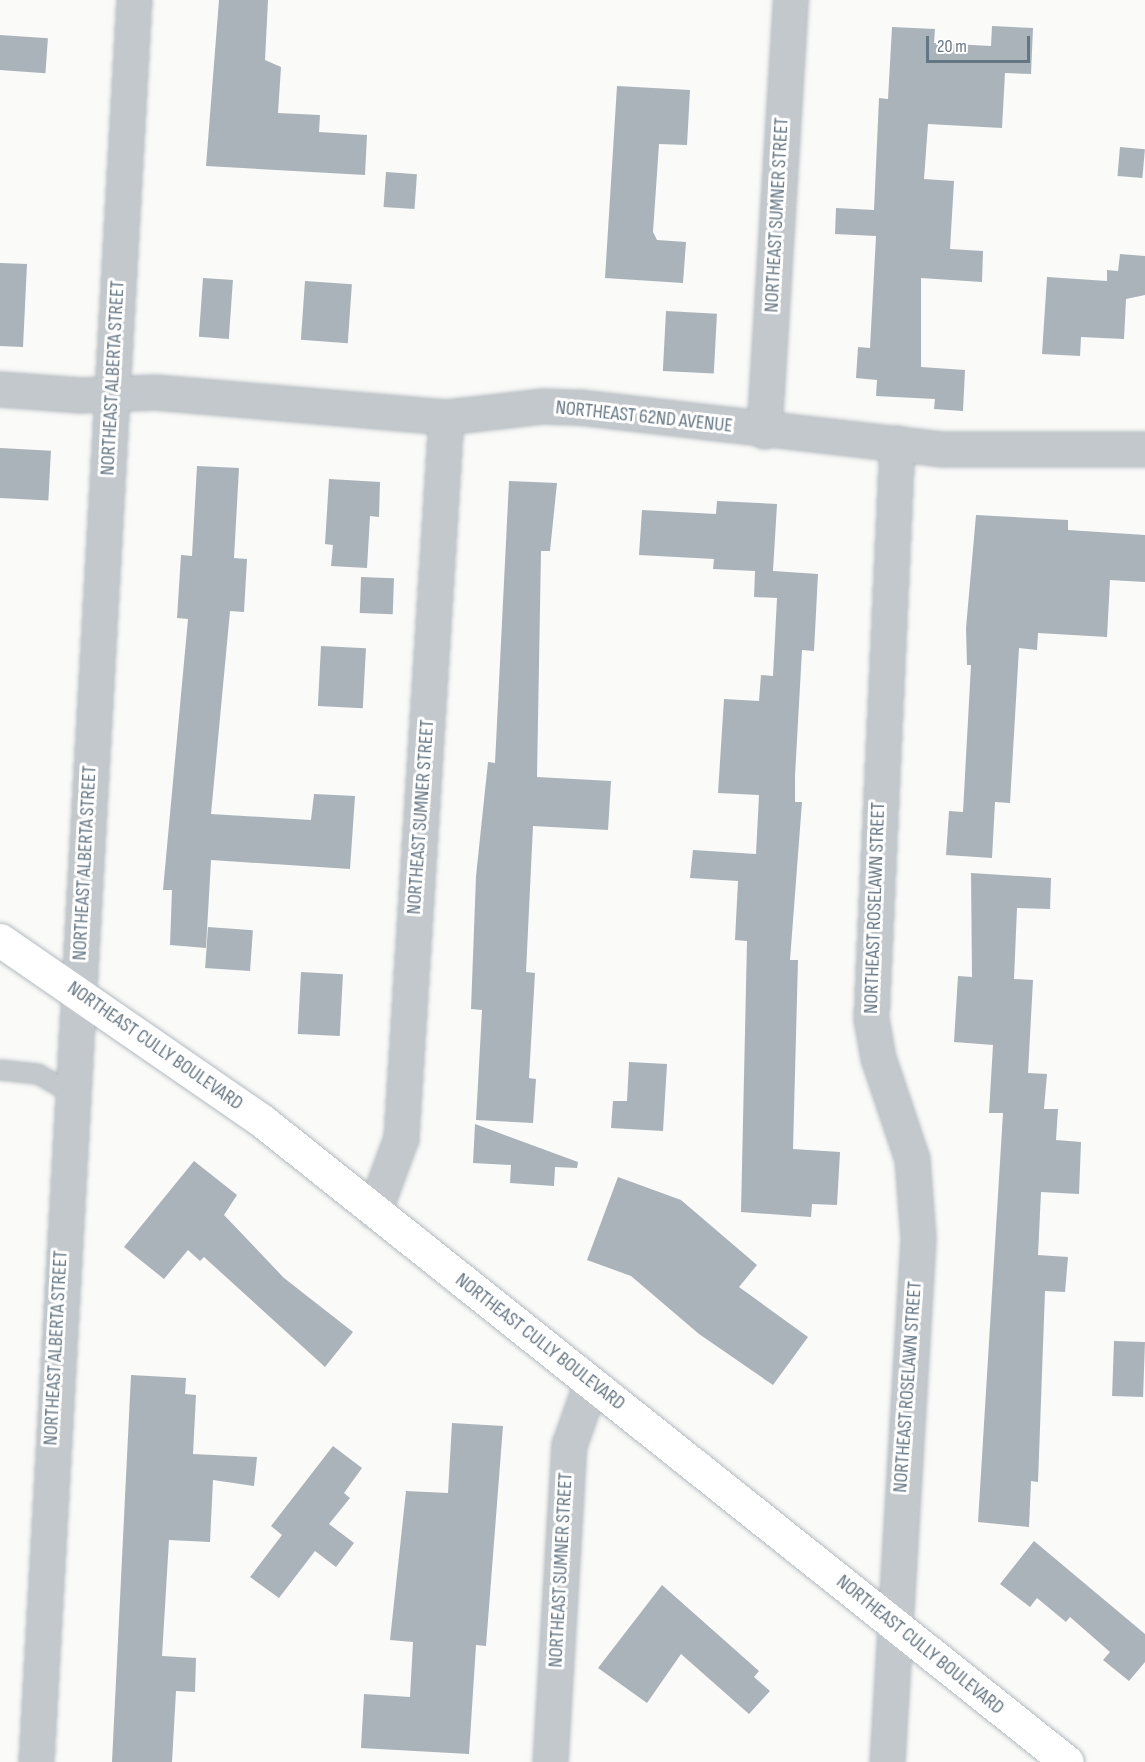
<!DOCTYPE html>
<style>
body{margin:0}
#map{position:relative;width:1145px;height:1762px;overflow:hidden;background:#fafaf8;font-family:"Sofia Sans Condensed",sans-serif}
div>[style]{position:absolute}
.building>*{inset:0;background:#aab3b9;transform-origin:0 0}
.roads{filter:drop-shadow(0 0 2px #b3babf) drop-shadow(0 0 2px #b3babf)}
.service>*{height:18px;margin:-9px;padding:0 9px;transform-origin:9px;border-radius:9px;background:#c3c8cc}
.minor>*{height:33px;margin:-16.5px;padding:0 16.5px;transform-origin:16.5px;border-radius:16.5px;background:#c3c8cc}
.secondary>*{height:33px;margin:-16.5px;padding:0 16.5px;transform-origin:16.5px;border-radius:16.5px;background:#fff}
span{translate:-50% -50%;white-space:nowrap;text-align:center;line-height:1.15;-webkit-text-stroke:6px #fff;paint-order:stroke}
.street-label{font-size:20px;color:#657683}
.scale{position:absolute;left:926px;top:36px;width:104px;height:27px;box-sizing:border-box;border:3px solid #657683;border-top:0;padding-left:8px;font-size:18px;line-height:21px;white-space:nowrap;color:#657683;-webkit-text-stroke:4px #fff;paint-order:stroke}
</style>
<div id="map">
<div class="building">
<i style="clip-path:polygon(219px 0,268px 0,265px 60px,281px 67px,278px 113px,320px 115px,319px 132px,367px 135px,365px 175px,206px 166px)"></i>
<i style="clip-path:polygon(992px 26px,1033px 28px,1031px 74px,1005px 73px,1002px 128px,928px 124px,924px 179px,954px 181px,950px 249px,983px 251px,982px 282px,921px 278px,921px 367px,965px 370px,963px 411px,934px 409px,935px 399px,876px 396px,877px 380px,856px 378px,858px 347px,870px 348px,876px 236px,835px 234px,836px 208px,874px 210px,879px 98px,888px 99px,892px 27px,935px 29px,934px 43px,991px 46px)"></i>
<i style="left:0;top:35px;width:48px;height:35px;rotate:4deg"></i>
<i style="clip-path:polygon(617px 86px,690px 90px,687px 145px,659px 144px,653px 232px,657px 240px,686px 242px,683px 283px,605px 278px)"></i>
<i style="left:1120px;top:147px;width:25px;height:29px;rotate:5deg"></i>
<i style="left:386px;top:172px;width:31px;height:35px;rotate:4deg"></i>
<i style="clip-path:polygon(1120px 254px,1145px 256px,1145px 295px,1126px 299px,1124px 339px,1081px 337px,1080px 356px,1042px 354px,1047px 277px,1107px 281px,1107px 270px,1118px 271px)"></i>
<i style="clip-path:polygon(0 263px,27px 264px,23px 347px,0 346px)"></i>
<i style="left:203px;top:278px;width:30px;height:59px;rotate:4deg"></i>
<i style="left:305px;top:281px;width:47px;height:59px;rotate:4deg"></i>
<i style="left:666px;top:311px;width:51px;height:60px;rotate:3deg"></i>
<i style="left:0;top:448px;width:51px;height:50px;rotate:3deg"></i>
<i style="clip-path:polygon(197px 466px,239px 468px,234px 558px,247px 559px,244px 612px,230px 611px,211px 814px,311px 820px,314px 794px,355px 796px,350px 869px,211px 860px,206px 948px,170px 945px,172px 890px,163px 890px,188px 619px,177px 618px,181px 555px,192px 556px)"></i>
<i style="clip-path:polygon(329px 479px,380px 482px,379px 517px,370px 516px,367px 568px,331px 566px,333px 545px,325px 544px)"></i>
<i style="clip-path:polygon(509px 481px,557px 483px,550px 551px,541px 551px,537px 777px,611px 781px,608px 830px,533px 826px,526px 972px,535px 973px,529px 1078px,536px 1079px,533px 1123px,476px 1120px,482px 1010px,471px 1009px,476px 876px,488px 762px,495px 763px)"></i>
<i style="clip-path:polygon(717px 501px,777px 504px,773px 571px,818px 574px,814px 651px,802px 650px,795px 776px,795px 802px,802px 802px,790px 960px,798px 960px,793px 1149px,840px 1152px,837px 1205px,812px 1204px,811px 1217px,741px 1212px,747px 941px,735px 940px,738px 881px,690px 878px,693px 850px,756px 854px,759px 795px,718px 793px,724px 699px,759px 701px,761px 675px,773px 676px,777px 598px,754px 597px,755px 571px,713px 569px,714px 559px,639px 555px,642px 510px,716px 514px)"></i>
<i style="clip-path:polygon(976px 515px,1068px 520px,1068px 530px,1145px 535px,1145px 582px,1110px 580px,1107px 637px,1038px 633px,1037px 650px,1019px 648px,1010px 803px,995px 802px,992px 858px,946px 855px,949px 811px,963px 812px,971px 665px,967px 665px,966px 628px)"></i>
<i style="left:361px;top:577px;width:33px;height:36px;rotate:2deg"></i>
<i style="left:321px;top:646px;width:45px;height:60px;rotate:3deg"></i>
<i style="clip-path:polygon(971px 873px,1051px 878px,1050px 909px,1017px 908px,1014px 979px,1033px 980px,1028px 1073px,1047px 1074px,1044px 1109px,1058px 1109px,1056px 1140px,1081px 1142px,1079px 1194px,1041px 1192px,1038px 1255px,1068px 1257px,1065px 1292px,1045px 1291px,1038px 1482px,1031px 1481px,1029px 1527px,978px 1522px,1003px 1113px,989px 1113px,993px 1045px,954px 1042px,958px 976px,972px 977px)"></i>
<i style="left:208px;top:927px;width:45px;height:41px;rotate:4deg"></i>
<i style="left:301px;top:972px;width:42px;height:62px;rotate:3deg"></i>
<i style="clip-path:polygon(629px 1062px,667px 1064px,663px 1131px,611px 1128px,613px 1101px,627px 1101px)"></i>
<i style="clip-path:polygon(475px 1124px,578px 1162px,577px 1168px,555px 1167px,554px 1186px,510px 1183px,511px 1165px,473px 1163px)"></i>
<i style="clip-path:polygon(194px 1161px,237px 1195px,224px 1215px,284px 1278px,353px 1332px,325px 1367px,204px 1257px,200px 1261px,188px 1250px,164px 1279px,124px 1247px)"></i>
<i style="clip-path:polygon(618px 1177px,681px 1200px,757px 1265px,739px 1287px,808px 1337px,773px 1385px,699px 1334px,631px 1276px,587px 1260px)"></i>
<i style="left:1114px;top:1341px;width:31px;height:55px;rotate:2deg"></i>
<i style="clip-path:polygon(131px 1375px,186px 1378px,185px 1394px,196px 1395px,193px 1454px,257px 1457px,254px 1486px,213px 1480px,210px 1542px,169px 1540px,162px 1656px,196px 1658px,195px 1692px,176px 1691px,172px 1762px,112px 1762px)"></i>
<i style="clip-path:polygon(452px 1423px,503px 1426px,486px 1646px,476px 1645px,469px 1754px,361px 1748px,364px 1694px,410px 1697px,413px 1642px,390px 1640px,406px 1491px,448px 1493px)"></i>
<i style="clip-path:polygon(333px 1446px,362px 1468px,344px 1493px,350px 1498px,329px 1524px,354px 1543px,336px 1567px,315px 1551px,279px 1598px,250px 1577px,282px 1535px,271px 1526px)"></i>
<i style="clip-path:polygon(1034px 1541px,1145px 1634px,1145px 1662px,1129px 1681px,1103px 1660px,1110px 1652px,1070px 1617px,1066px 1622px,1037px 1598px,1030px 1607px,1000px 1584px)"></i>
<i style="clip-path:polygon(662px 1585px,759px 1671px,754px 1677px,770px 1691px,749px 1714px,681px 1654px,647px 1703px,598px 1668px)"></i>
</div>
<div class="roads">
<div class="service">
<i style="left:0;top:1070px;width:38px;rotate:6deg"></i>
<i style="left:38px;top:1074px;width:38px;rotate:30deg"></i>
</div>
<div class="minor">
<i style="left:0;top:389px;width:81px;rotate:4.2deg"></i>
<i style="left:81px;top:395px;width:74px;rotate:-2.3deg"></i>
<i style="left:155px;top:392px;width:292px;rotate:4.9deg"></i>
<i style="left:446px;top:417px;width:98px;rotate:-6.5deg"></i>
<i style="left:543px;top:406px;width:36px;rotate:2deg"></i>
<i style="left:579px;top:407px;width:367px;rotate:6.6deg"></i>
<i style="left:944px;top:449px;width:201px"></i>
<i style="left:764px;top:431px;width:432px;rotate:-86.5deg"></i>
<i style="left:374px;top:1211px;width:78px;rotate:-69.7deg"></i>
<i style="left:401px;top:1138px;width:722px;rotate:-86.43deg"></i>
<i style="left:36px;top:1762px;width:1765px;rotate:-86.82deg"></i>
<i style="left:550px;top:1762px;width:318px;rotate:-86.6deg"></i>
<i style="left:569px;top:1445px;width:66px;rotate:-70.5deg"></i>
<i style="left:887px;top:1762px;width:525px;rotate:-86.61deg"></i>
<i style="left:918px;top:1238px;width:79px;rotate:-94.3deg"></i>
<i style="left:912px;top:1159px;width:107px;rotate:-108.6deg"></i>
<i style="left:878px;top:1058px;width:40px;rotate:-100deg"></i>
<i style="left:871px;top:1019px;width:577px;rotate:-87.42deg"></i>
</div>
<div class="secondary">
<i style="left:0;top:940px;width:317px;rotate:34.6deg"></i>
<i style="left:261px;top:1120px;width:1030px;rotate:38.54deg"></i>
</div>
</div>
<div class="street-label">
<span style="left:777px;top:215px;rotate:-87deg">NORTHEAST SUMNER STREET</span>
<span style="left:113px;top:378px;rotate:-87deg">NORTHEAST ALBERTA STREET</span>
<span style="left:644px;top:417px;rotate:6deg">NORTHEAST 62ND AVENUE</span>
<span style="left:421px;top:817px;rotate:-86deg">NORTHEAST SUMNER STREET</span>
<span style="left:85px;top:863px;rotate:-87deg">NORTHEAST ALBERTA STREET</span>
<span style="left:875px;top:908px;rotate:-88deg">NORTHEAST ROSELAWN STREET</span>
<span style="left:155px;top:1046px;rotate:35deg">NORTHEAST CULLY BOULEVARD</span>
<span style="left:540px;top:1342px;rotate:38deg">NORTHEAST CULLY BOULEVARD</span>
<span style="left:56px;top:1348px;rotate:-87deg">NORTHEAST ALBERTA STREET</span>
<span style="left:908px;top:1387px;rotate:-86deg">NORTHEAST ROSELAWN STREET</span>
<span style="left:561px;top:1570px;rotate:-87deg">NORTHEAST SUMNER STREET</span>
<span style="left:920px;top:1645px;rotate:39deg">NORTHEAST CULLY BOULEVARD</span>
</div>
<div class="scale">20 m</div>
</div>
